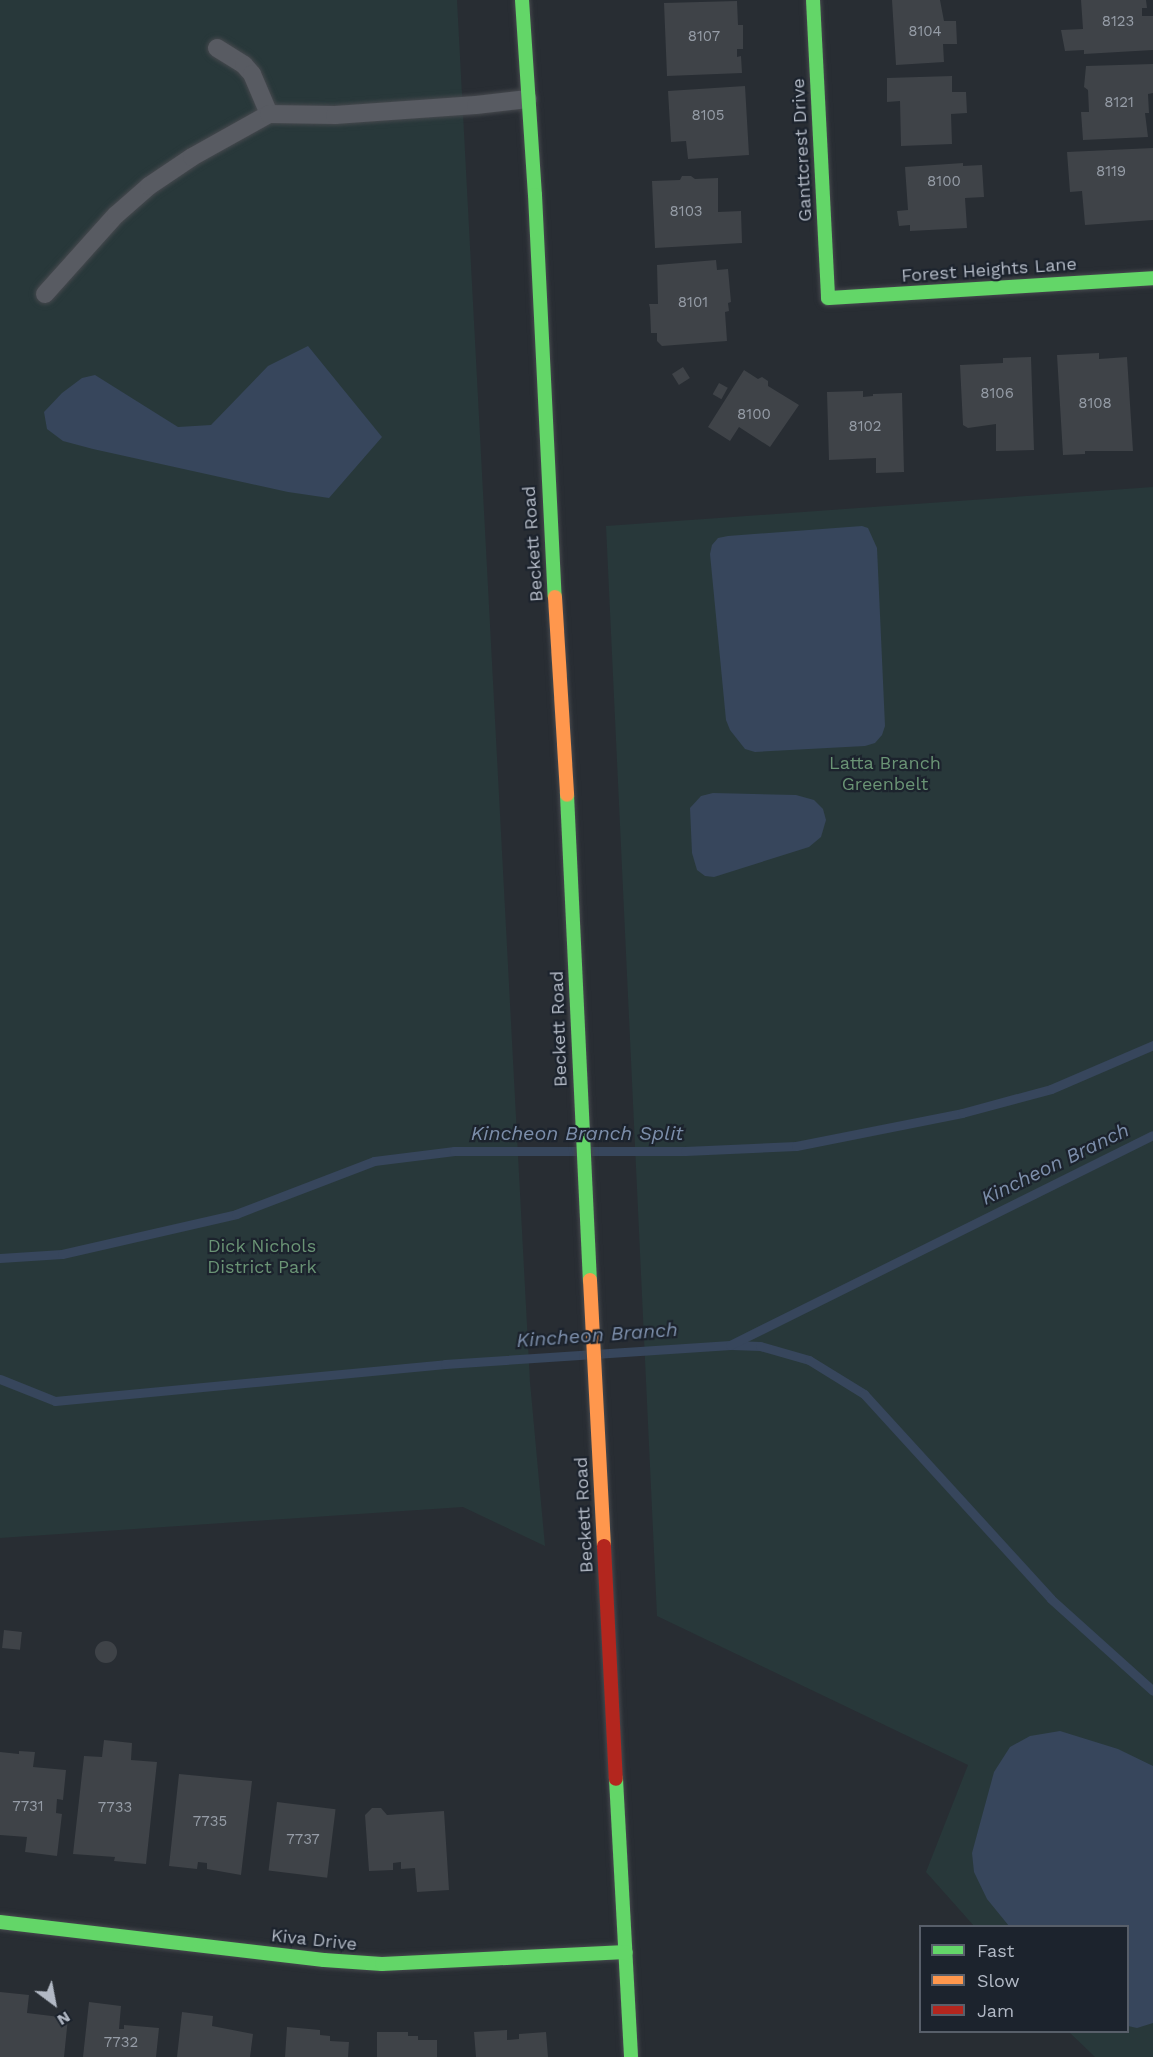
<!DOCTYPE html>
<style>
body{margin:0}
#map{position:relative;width:1153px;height:2057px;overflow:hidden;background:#282d33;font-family:"Work Sans",sans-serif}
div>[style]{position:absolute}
.green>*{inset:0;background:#28383a}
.water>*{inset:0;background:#37465c}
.stream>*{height:9px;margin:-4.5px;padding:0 4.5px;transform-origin:4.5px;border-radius:4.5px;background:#37465c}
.building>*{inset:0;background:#3f4348;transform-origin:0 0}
.round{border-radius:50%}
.roads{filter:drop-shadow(0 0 2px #46494e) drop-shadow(0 0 2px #46494e)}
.lane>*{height:18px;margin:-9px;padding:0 9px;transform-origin:9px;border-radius:9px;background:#585b62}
.fast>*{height:14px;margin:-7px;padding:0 7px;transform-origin:7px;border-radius:7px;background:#63d668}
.slow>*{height:14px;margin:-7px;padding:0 7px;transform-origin:7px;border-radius:7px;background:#ff974d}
.jam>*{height:14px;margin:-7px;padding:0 7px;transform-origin:7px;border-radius:7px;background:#b3261e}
span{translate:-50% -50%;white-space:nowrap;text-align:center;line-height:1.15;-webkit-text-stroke:4.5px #1c232d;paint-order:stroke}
.number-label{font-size:15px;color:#959ca6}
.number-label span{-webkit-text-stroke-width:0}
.street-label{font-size:18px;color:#b2b9c5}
.park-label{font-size:18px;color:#6a9475}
.water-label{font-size:20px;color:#7c8eaa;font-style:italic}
.legend{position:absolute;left:919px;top:1925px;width:210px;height:108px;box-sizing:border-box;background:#1c232d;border:2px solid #585f6a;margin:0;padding:8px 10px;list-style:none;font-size:18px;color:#b2b9c5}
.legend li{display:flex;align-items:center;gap:12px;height:30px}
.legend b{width:30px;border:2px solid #585f6a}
.north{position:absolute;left:24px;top:1973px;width:60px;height:60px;-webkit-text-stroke:4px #1c232d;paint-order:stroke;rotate:148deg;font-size:16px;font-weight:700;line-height:24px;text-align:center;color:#b2b9c5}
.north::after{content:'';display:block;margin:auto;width:21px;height:27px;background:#b2b9c5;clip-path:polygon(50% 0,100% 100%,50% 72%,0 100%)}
</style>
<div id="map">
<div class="green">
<i style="clip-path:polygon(0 0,457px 0,530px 1382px,545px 1546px,463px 1507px,0 1538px)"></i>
<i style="clip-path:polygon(1153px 487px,1153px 2057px,1095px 2057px,1069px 2032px,1128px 2032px,1128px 1926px,974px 1926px,926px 1872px,968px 1765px,657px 1616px,606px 526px)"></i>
</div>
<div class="water">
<i style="clip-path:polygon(308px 346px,382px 437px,329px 498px,288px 492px,93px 449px,63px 441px,47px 429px,44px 412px,62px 393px,82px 378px,95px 375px,178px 427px,211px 425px,268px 366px)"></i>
<i style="clip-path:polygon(862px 526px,868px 528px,877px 548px,885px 726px,882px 735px,875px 743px,865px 746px,755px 752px,745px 749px,730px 730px,726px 720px,710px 554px,712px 545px,718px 538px,728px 536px)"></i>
<i style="clip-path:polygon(713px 793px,796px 795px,814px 800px,823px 809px,826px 820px,821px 837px,809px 847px,714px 877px,705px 876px,697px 870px,692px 853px,690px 808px,701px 796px)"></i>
<i style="clip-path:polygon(1060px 1731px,1118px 1749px,1153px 1766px,1153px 2023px,1137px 2028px,1128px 2026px,1128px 1926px,1009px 1926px,987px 1899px,974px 1872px,972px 1853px,994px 1772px,1010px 1747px,1030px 1736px)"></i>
</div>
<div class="stream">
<i style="left:0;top:1258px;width:62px;rotate:-3.7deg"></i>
<i style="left:62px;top:1254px;width:179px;rotate:-12.9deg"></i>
<i style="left:236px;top:1214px;width:148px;rotate:-21deg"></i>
<i style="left:374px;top:1161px;width:81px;rotate:-7.1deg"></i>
<i style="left:454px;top:1151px;width:231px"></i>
<i style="left:685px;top:1151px;width:111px;rotate:-2.6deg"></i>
<i style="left:796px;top:1146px;width:169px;rotate:-11.2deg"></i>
<i style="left:962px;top:1113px;width:92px;rotate:-15.1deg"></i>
<i style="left:1051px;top:1089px;width:111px;rotate:-23.3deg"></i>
<i style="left:732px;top:1345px;width:28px;rotate:2deg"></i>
<i style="left:760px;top:1346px;width:51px;rotate:15.9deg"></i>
<i style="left:809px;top:1360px;width:65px;rotate:31.7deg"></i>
<i style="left:864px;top:1394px;width:277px;rotate:47.6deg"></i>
<i style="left:1051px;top:1599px;width:137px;rotate:42deg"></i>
<i style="left:0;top:1379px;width:59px;rotate:21.8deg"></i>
<i style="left:55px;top:1401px;width:392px;rotate:-5.4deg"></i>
<i style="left:445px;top:1364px;width:286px;rotate:-3.8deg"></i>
<i style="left:730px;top:1345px;width:472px;rotate:-26.4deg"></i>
</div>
<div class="building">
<i style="clip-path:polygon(892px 0,940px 0,944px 21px,956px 21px,957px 44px,943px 44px,944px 62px,896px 65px)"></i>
<i style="clip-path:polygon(1081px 0,1146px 0,1147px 8px,1142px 8px,1142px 16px,1153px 16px,1153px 50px,1084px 54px,1084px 50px,1065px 51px,1061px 30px,1083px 29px)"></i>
<i style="clip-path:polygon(737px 1px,738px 25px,743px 25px,743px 49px,737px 49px,737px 57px,741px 56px,742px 73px,667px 76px,664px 3px)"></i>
<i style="clip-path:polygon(1153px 64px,1153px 93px,1148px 94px,1149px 113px,1145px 113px,1148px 137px,1083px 140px,1081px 112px,1089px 112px,1088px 90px,1084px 87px,1086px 66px)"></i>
<i style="clip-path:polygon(952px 76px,952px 92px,966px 92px,967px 113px,951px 114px,952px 144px,901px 146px,900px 101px,887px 102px,887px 78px)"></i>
<i style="clip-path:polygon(745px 86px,749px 155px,688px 159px,686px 141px,671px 142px,668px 91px)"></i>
<i style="clip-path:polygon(1153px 148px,1153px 220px,1085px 225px,1082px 191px,1070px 192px,1067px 152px)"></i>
<i style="clip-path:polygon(963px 163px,963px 166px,982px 165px,984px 197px,965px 198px,967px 228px,910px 231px,910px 225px,899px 226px,897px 211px,908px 210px,905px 167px)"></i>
<i style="clip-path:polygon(682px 176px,691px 176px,695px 179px,718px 178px,718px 212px,741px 211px,742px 243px,655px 248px,652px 181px,680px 180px)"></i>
<i style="clip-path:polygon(716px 260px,717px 270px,728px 269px,731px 302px,728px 303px,729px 311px,725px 312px,727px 341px,662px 346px,657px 341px,657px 333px,651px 333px,650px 308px,649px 304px,658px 304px,657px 265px)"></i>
<i style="clip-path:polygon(1099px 353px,1099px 359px,1127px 357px,1133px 451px,1085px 451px,1085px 454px,1063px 455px,1057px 355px)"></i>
<i style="clip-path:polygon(1031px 357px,1034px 450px,996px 451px,996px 424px,968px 428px,963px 425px,960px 365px,1003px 363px,1003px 358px)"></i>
<i style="left:683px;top:367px;width:13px;height:13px;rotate:58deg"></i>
<i style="clip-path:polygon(744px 370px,758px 379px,762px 377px,768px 381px,768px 386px,799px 405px,770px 447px,739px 427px,730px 441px,708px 427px)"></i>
<i style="left:719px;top:383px;width:10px;height:13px;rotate:29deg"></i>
<i style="clip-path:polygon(863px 391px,863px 397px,873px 396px,873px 394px,902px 393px,904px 472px,876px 473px,876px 458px,829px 460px,827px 392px)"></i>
<i style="left:4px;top:1630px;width:18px;height:18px;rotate:6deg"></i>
<i class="round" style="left:95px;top:1641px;width:22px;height:22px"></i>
<i style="clip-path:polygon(104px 1740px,132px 1743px,131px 1760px,157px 1762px,146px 1864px,114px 1861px,115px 1857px,73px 1854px,84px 1756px,102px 1757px)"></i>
<i style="clip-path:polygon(19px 1751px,35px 1752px,33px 1767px,66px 1770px,63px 1800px,57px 1799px,56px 1813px,62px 1814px,57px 1856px,25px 1852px,27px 1837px,0 1835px,0 1752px,19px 1754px)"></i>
<i style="clip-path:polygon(179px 1774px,252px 1781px,241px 1875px,207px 1869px,207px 1863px,198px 1862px,197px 1869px,169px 1866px)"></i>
<i style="left:277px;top:1802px;width:59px;height:69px;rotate:7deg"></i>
<i style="clip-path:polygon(372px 1808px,381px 1808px,387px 1815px,444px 1811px,449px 1890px,417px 1892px,415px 1868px,401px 1869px,401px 1862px,393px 1863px,393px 1870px,369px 1871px,365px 1815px)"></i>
<i style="clip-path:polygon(0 1992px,29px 1995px,27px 2013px,68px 2018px,64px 2057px,0 2057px)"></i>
<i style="clip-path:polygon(89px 2002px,121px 2006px,119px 2029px,124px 2029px,124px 2025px,159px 2028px,156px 2057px,83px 2057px)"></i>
<i style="clip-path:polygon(182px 2012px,213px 2016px,212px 2026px,253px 2034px,250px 2057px,177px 2057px)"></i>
<i style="clip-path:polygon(287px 2027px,320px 2030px,320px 2035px,330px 2036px,330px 2041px,349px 2042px,348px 2057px,285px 2057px)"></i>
<i style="clip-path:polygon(507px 2030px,507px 2040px,519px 2039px,519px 2034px,546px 2032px,548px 2057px,476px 2057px,474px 2032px)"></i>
<i style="clip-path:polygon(377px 2032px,408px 2032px,408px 2036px,418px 2036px,418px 2040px,437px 2040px,437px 2057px,377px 2057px)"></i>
</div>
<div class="roads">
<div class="lane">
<i style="left:217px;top:48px;width:32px;rotate:32deg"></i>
<i style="left:244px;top:65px;width:12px;rotate:48deg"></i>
<i style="left:252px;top:74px;width:43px;rotate:67deg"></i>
<i style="left:45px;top:294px;width:106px;rotate:-48.1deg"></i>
<i style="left:116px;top:215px;width:44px;rotate:-41.3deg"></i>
<i style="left:149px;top:186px;width:52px;rotate:-34deg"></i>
<i style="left:192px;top:157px;width:88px;rotate:-29.2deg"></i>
<i style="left:269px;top:114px;width:66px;rotate:0.9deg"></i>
<i style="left:335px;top:115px;width:141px;rotate:-4.1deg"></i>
<i style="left:476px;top:105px;width:52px;rotate:-6.6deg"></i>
</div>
<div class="fast">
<i style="left:522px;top:0;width:195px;rotate:86.2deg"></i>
<i style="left:535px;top:195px;width:402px;rotate:87.2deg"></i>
<i style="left:813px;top:0;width:298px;rotate:87.1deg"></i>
<i style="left:828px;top:298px;width:326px;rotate:-3.5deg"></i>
<i style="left:567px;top:795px;width:486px;rotate:87.3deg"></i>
<i style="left:616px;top:1779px;width:278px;rotate:86.9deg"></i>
<i style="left:0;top:1922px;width:326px;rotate:6.7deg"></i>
<i style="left:324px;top:1960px;width:58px;rotate:3.9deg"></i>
<i style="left:382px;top:1964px;width:244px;rotate:-2.8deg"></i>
</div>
<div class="slow">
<i style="left:555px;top:597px;width:198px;rotate:86.5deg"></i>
<i style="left:590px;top:1280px;width:266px;rotate:87deg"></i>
</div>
<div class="jam">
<i style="left:604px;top:1546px;width:233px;rotate:87.1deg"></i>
</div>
</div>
<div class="number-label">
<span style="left:1118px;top:22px">8123</span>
<span style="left:925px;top:32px">8104</span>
<span style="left:704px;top:37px">8107</span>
<span style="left:1119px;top:103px">8121</span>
<span style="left:708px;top:116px">8105</span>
<span style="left:1111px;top:172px">8119</span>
<span style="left:944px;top:182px">8100</span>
<span style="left:686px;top:212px">8103</span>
<span style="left:693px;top:303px">8101</span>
<span style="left:997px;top:394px">8106</span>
<span style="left:1095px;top:404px">8108</span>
<span style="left:754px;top:415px">8100</span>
<span style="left:865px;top:427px">8102</span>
<span style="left:28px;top:1807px">7731</span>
<span style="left:115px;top:1808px">7733</span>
<span style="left:210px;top:1822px">7735</span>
<span style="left:303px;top:1840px">7737</span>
<span style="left:121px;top:2043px">7732</span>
</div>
<div class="street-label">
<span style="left:802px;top:150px;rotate:-93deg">Ganttcrest Drive</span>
<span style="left:989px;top:270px;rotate:-4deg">Forest Heights Lane</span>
<span style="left:533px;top:544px;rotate:-94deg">Beckett Road</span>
<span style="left:559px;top:1029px;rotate:-92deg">Beckett Road</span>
<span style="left:584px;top:1515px;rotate:-93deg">Beckett Road</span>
<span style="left:314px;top:1940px;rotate:6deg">Kiva Drive</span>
</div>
<div class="park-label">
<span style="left:885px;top:774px">Latta Branch<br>Greenbelt</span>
<span style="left:262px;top:1257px">Dick Nichols<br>District Park</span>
</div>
<div class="water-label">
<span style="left:577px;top:1133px">Kincheon Branch Split</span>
<span style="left:1055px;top:1164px;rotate:-26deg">Kincheon Branch</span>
<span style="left:597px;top:1335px;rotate:-4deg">Kincheon Branch</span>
</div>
<ul class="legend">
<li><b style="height:8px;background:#63d668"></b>Fast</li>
<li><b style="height:8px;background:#ff974d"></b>Slow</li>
<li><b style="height:8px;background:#b3261e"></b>Jam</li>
</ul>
<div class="north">N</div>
</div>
